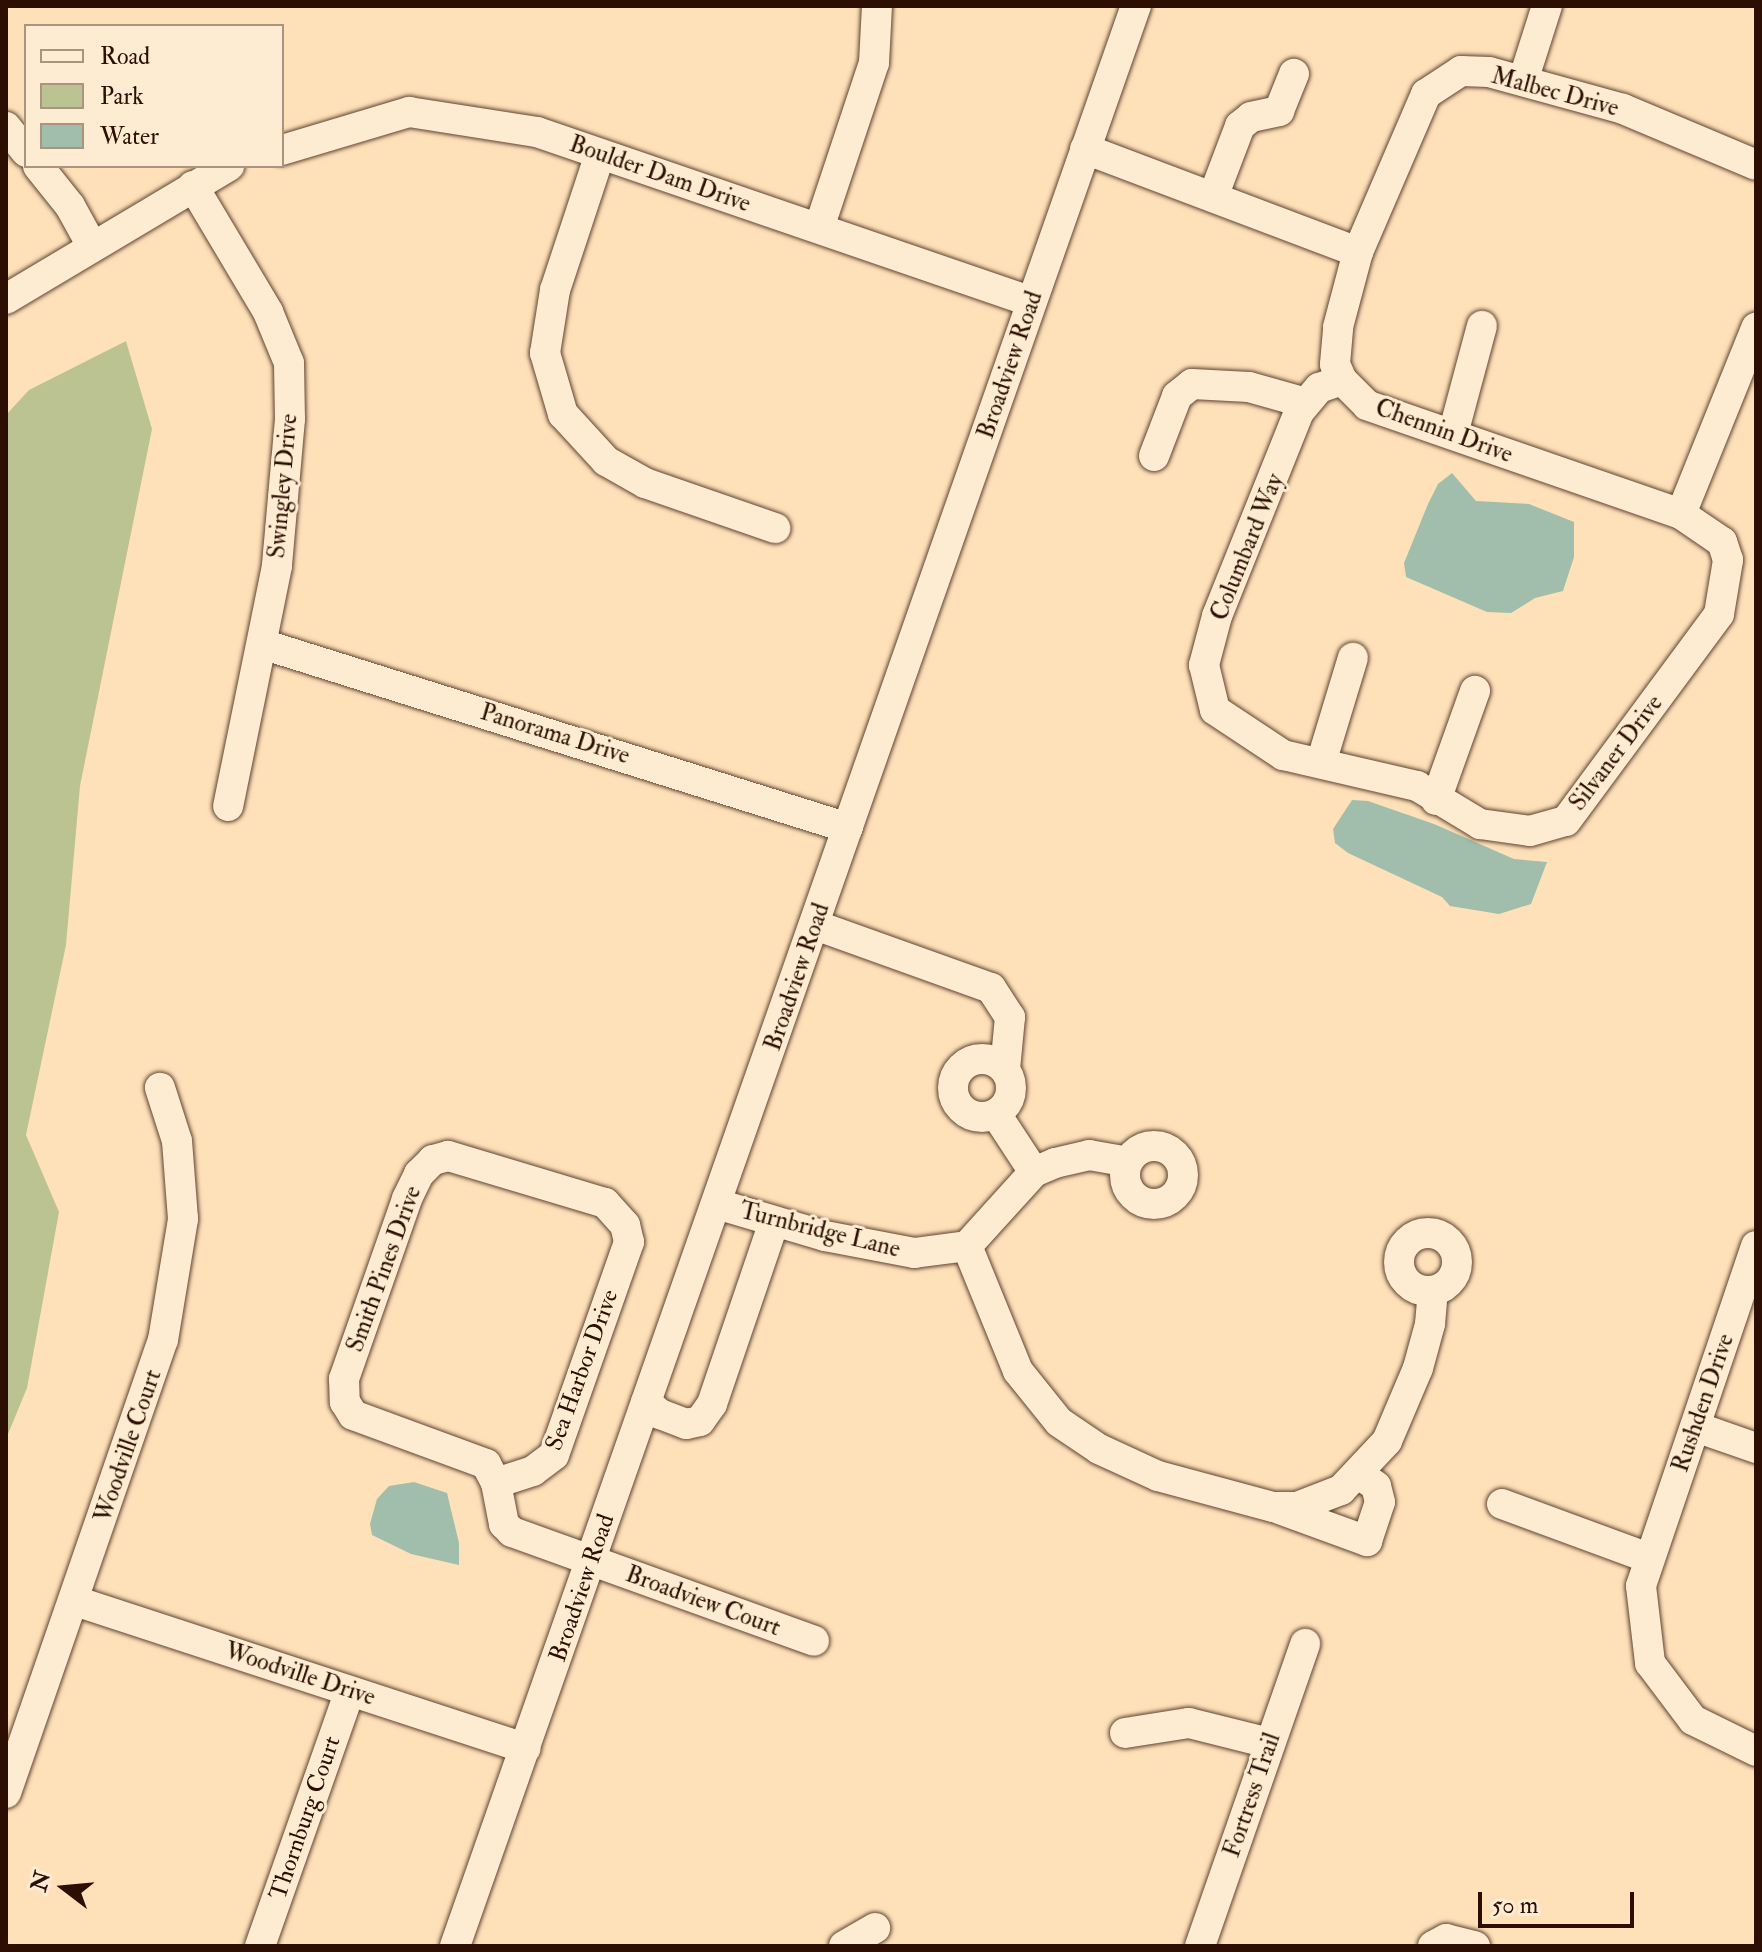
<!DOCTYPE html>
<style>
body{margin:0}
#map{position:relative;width:1762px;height:1952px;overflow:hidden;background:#fee1b9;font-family:"IM FELL Double Pica",serif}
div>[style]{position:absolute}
.green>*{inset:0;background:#bcc392}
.water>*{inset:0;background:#a0beab}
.roads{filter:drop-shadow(0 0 2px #604330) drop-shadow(0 0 2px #604330)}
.minor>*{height:30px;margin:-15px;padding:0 15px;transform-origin:15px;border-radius:15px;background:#feecd2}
.minor>.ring{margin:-15px;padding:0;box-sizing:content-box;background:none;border:30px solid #feecd2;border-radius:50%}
span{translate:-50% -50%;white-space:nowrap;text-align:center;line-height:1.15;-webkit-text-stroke:6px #feecd2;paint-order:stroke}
.street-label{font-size:24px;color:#2c0e03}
.frame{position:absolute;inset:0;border:8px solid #2c0e03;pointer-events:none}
.legend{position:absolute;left:24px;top:24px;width:260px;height:144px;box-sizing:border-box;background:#feecd2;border:2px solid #aa937f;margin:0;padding:10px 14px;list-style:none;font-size:24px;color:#2c0e03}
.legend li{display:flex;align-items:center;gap:16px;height:40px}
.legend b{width:40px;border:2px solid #aa937f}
.north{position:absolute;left:24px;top:1848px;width:80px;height:80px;-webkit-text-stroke:6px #feecd2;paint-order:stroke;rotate:286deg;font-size:22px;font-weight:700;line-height:32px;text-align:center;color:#2c0e03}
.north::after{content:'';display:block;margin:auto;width:28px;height:36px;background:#2c0e03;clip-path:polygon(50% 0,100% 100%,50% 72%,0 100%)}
.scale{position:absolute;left:1478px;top:1892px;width:156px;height:36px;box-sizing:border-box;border:4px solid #2c0e03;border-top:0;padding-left:10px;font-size:24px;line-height:28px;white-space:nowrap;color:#2c0e03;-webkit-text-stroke:6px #feecd2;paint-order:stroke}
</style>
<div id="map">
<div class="green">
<i style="clip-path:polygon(126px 341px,152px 429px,80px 786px,66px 945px,26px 1135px,59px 1212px,27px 1388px,6px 1439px,6px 415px,29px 390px)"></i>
</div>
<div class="water">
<i style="clip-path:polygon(1452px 473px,1476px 501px,1529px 504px,1574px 522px,1574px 557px,1563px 591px,1535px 598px,1511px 613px,1487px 612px,1406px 577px,1404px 563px,1428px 504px,1438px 484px)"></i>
<i style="clip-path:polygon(1352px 800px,1368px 801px,1434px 824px,1514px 859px,1547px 862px,1531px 904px,1499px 914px,1450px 906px,1442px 897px,1348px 853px,1335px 843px,1333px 829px)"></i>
<i style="clip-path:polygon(414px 1482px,447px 1493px,459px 1543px,459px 1565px,411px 1554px,372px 1535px,370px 1524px,377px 1499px,389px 1486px)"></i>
</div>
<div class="roads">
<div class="minor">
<i style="left:1523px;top:81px;width:79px;rotate:-72.3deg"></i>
<i style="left:6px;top:127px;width:32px;rotate:51deg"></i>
<i style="left:1085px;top:149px;width:292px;rotate:20.7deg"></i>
<i style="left:282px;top:150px;width:133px;rotate:-16.7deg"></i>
<i style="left:409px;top:112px;width:130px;rotate:8.9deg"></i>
<i style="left:537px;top:132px;width:523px;rotate:18.95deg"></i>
<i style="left:600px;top:154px;width:143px;rotate:108.3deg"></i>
<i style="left:555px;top:290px;width:64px;rotate:99deg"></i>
<i style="left:545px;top:353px;width:64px;rotate:73.6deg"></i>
<i style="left:563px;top:414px;width:64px;rotate:47.5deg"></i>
<i style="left:606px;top:461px;width:45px;rotate:29.4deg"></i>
<i style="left:645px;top:483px;width:138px;rotate:19.1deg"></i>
<i style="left:38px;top:166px;width:51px;rotate:51.3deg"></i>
<i style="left:70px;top:206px;width:43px;rotate:61.1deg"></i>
<i style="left:193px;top:186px;width:147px;rotate:59.2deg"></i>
<i style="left:268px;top:312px;width:55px;rotate:67.6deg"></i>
<i style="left:289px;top:363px;width:56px;rotate:89deg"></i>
<i style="left:290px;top:419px;width:148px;rotate:95.1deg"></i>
<i style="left:277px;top:566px;width:245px;rotate:101.5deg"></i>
<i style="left:1213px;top:197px;width:76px;rotate:-69.2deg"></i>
<i style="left:1240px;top:126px;width:14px;rotate:-39deg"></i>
<i style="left:1251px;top:117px;width:29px;rotate:-12deg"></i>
<i style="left:1279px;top:111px;width:40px;rotate:-68deg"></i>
<i style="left:819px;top:228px;width:174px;rotate:-71.6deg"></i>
<i style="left:874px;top:63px;width:57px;rotate:-87deg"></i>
<i style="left:6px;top:299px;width:260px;rotate:-30.8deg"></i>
<i style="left:1342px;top:380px;width:24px;rotate:161deg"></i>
<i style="left:1319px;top:388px;width:31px;rotate:130deg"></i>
<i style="left:1299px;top:412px;width:220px;rotate:111.9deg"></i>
<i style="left:1217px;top:616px;width:51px;rotate:104.9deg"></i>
<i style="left:1204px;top:665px;width:46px;rotate:76.3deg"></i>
<i style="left:1215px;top:710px;width:82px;rotate:33.5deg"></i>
<i style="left:1283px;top:755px;width:138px;rotate:13deg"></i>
<i style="left:1417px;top:786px;width:74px;rotate:31.1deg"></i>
<i style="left:1480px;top:824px;width:50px;rotate:8deg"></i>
<i style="left:1530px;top:831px;width:37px;rotate:-16deg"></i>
<i style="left:1566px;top:821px;width:257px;rotate:-53.5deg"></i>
<i style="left:1719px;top:614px;width:55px;rotate:-80.5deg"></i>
<i style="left:1728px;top:560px;width:19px;rotate:-108deg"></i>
<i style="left:1722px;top:542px;width:50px;rotate:-145.7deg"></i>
<i style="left:1681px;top:514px;width:332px;rotate:-160.9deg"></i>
<i style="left:1367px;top:405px;width:35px;rotate:-135deg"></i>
<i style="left:1342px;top:380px;width:17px;rotate:-114deg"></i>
<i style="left:1335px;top:364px;width:37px;rotate:-85deg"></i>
<i style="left:1338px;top:327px;width:78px;rotate:-75.1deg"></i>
<i style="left:1358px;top:252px;width:172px;rotate:-66.7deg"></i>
<i style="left:1426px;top:94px;width:42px;rotate:-33.3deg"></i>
<i style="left:1461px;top:71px;width:28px;rotate:2deg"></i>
<i style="left:1489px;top:72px;width:139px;rotate:15.4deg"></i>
<i style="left:1623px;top:109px;width:144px;rotate:22.8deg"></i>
<i style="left:1453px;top:434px;width:112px;rotate:-75deg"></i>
<i style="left:1154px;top:456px;width:64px;rotate:-69deg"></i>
<i style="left:1177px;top:396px;width:19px;rotate:-39deg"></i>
<i style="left:1192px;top:384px;width:57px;rotate:3deg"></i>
<i style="left:1249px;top:387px;width:59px;rotate:15.7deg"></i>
<i style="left:1681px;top:514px;width:201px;rotate:-68deg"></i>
<i style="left:262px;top:644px;width:614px;rotate:17.43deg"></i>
<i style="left:1321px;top:763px;width:110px;rotate:-73.1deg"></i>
<i style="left:1436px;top:800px;width:116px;rotate:-70.3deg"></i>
<i style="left:815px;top:925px;width:187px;rotate:19.7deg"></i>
<i style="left:991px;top:988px;width:35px;rotate:57deg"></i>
<i style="left:1010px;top:1017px;width:52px;rotate:95.5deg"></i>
<i class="ring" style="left:953px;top:1059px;width:28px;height:28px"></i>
<i style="left:996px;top:1114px;width:69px;rotate:56.8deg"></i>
<i class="ring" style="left:1125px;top:1146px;width:28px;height:28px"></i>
<i style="left:717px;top:1204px;width:113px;rotate:16.5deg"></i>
<i style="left:825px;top:1236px;width:91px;rotate:10.8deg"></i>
<i style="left:914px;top:1253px;width:53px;rotate:-7.5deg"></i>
<i style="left:967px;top:1246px;width:100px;rotate:-47.8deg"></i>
<i style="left:1034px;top:1172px;width:23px;rotate:-23deg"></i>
<i style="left:1055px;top:1163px;width:35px;rotate:-13deg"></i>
<i style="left:1089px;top:1155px;width:39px;rotate:10deg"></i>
<i class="ring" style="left:1399px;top:1233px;width:28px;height:28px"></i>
<i style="left:967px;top:1246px;width:135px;rotate:67.8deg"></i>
<i style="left:1018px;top:1371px;width:65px;rotate:51.2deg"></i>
<i style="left:1059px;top:1422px;width:48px;rotate:34deg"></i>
<i style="left:1099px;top:1449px;width:65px;rotate:24.6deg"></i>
<i style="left:1158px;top:1476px;width:119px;rotate:15.1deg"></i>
<i style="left:1273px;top:1507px;width:24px"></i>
<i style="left:1297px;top:1507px;width:47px;rotate:-21.1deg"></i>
<i style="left:1341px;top:1490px;width:67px;rotate:-46.8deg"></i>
<i style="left:1387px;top:1441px;width:79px;rotate:-67deg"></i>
<i style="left:1418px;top:1368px;width:46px;rotate:-74.7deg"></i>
<i style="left:1430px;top:1324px;width:33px;rotate:-85deg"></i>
<i style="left:1756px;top:1246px;width:359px;rotate:108.7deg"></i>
<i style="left:1641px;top:1586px;width:78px;rotate:83.3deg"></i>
<i style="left:1650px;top:1663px;width:71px;rotate:53deg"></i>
<i style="left:1693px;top:1720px;width:70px;rotate:26.2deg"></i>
<i style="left:646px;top:1402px;width:18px;rotate:41deg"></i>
<i style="left:660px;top:1414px;width:28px;rotate:21deg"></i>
<i style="left:686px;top:1424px;width:14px;rotate:-12deg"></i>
<i style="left:700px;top:1421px;width:21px;rotate:-55deg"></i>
<i style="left:712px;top:1404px;width:192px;rotate:-71.2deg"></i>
<i style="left:1696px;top:1427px;width:64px;rotate:19.3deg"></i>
<i style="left:496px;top:1483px;width:39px;rotate:-18deg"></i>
<i style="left:533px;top:1471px;width:26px;rotate:-37deg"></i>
<i style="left:554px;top:1455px;width:226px;rotate:-70.6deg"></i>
<i style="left:629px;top:1242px;width:17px;rotate:-103deg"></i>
<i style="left:625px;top:1225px;width:30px;rotate:-132deg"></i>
<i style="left:605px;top:1203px;width:164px;rotate:-163.3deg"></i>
<i style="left:448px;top:1156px;width:16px;rotate:165deg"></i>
<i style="left:433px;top:1160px;width:20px;rotate:135deg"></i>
<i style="left:419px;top:1174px;width:28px;rotate:116deg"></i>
<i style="left:407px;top:1199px;width:191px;rotate:109.3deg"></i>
<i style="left:344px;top:1379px;width:23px;rotate:88deg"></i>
<i style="left:345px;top:1402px;width:15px;rotate:58deg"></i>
<i style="left:353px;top:1415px;width:142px;rotate:20.2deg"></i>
<i style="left:486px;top:1464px;width:21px;rotate:62deg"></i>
<i style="left:496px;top:1483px;width:42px;rotate:79deg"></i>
<i style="left:504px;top:1524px;width:11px;rotate:45deg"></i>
<i style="left:512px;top:1532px;width:321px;rotate:19.8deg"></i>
<i style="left:1502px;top:1504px;width:157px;rotate:20.2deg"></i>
<i style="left:1279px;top:1509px;width:94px;rotate:20deg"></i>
<i style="left:1367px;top:1541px;width:41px;rotate:-71.6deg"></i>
<i style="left:1380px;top:1502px;width:16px;rotate:-104deg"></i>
<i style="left:1376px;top:1486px;width:19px;rotate:-145deg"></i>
<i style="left:75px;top:1601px;width:474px;rotate:18.1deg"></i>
<i style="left:1125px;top:1733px;width:65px;rotate:-8.9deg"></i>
<i style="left:1189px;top:1723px;width:82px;rotate:14deg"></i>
<i style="left:6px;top:1793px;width:479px;rotate:-70.9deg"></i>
<i style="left:163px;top:1340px;width:123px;rotate:-80.6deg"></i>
<i style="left:183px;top:1219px;width:78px;rotate:-94.4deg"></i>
<i style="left:177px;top:1141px;width:56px;rotate:-107.8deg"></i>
<i style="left:260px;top:1946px;width:270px;rotate:-70.6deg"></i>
<i style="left:455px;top:1946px;width:2056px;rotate:-70.66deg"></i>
<i style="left:844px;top:1946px;width:36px;rotate:-30deg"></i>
<i style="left:1200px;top:1946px;width:320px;rotate:-70.8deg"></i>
<i style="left:1433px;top:1946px;width:15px;rotate:-28deg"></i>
<i style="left:1446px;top:1939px;width:30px;rotate:14deg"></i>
</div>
</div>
<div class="street-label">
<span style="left:1555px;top:92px;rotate:15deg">Malbec Drive</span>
<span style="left:660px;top:174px;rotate:19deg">Boulder Dam Drive</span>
<span style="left:1010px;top:365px;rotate:-71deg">Broadview Road</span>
<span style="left:1444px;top:431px;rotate:20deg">Chennin Drive</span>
<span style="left:283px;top:486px;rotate:-85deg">Swingley Drive</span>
<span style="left:1247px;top:547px;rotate:-68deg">Columbard Way</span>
<span style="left:555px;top:734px;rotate:17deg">Panorama Drive</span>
<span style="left:1616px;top:753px;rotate:-53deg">Silvaner Drive</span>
<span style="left:797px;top:977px;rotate:-71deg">Broadview Road</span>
<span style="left:820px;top:1230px;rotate:14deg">Turnbridge Lane</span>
<span style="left:384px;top:1269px;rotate:-70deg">Smith Pines Drive</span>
<span style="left:582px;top:1370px;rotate:-70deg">Sea Harbor Drive</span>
<span style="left:1703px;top:1403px;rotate:-71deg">Rushden Drive</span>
<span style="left:128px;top:1446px;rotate:-71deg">Woodville Court</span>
<span style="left:582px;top:1588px;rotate:-71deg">Broadview Road</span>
<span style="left:703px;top:1601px;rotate:20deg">Broadview Court</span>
<span style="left:300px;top:1674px;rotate:18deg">Woodville Drive</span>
<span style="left:1252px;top:1795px;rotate:-71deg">Fortress Trail</span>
<span style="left:305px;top:1818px;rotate:-71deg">Thornburg Court</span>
</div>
<div class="frame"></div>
<ul class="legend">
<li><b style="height:10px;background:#feecd2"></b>Road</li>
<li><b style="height:22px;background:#bcc392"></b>Park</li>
<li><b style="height:22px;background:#a0beab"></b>Water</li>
</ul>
<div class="north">N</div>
<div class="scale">50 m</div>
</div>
